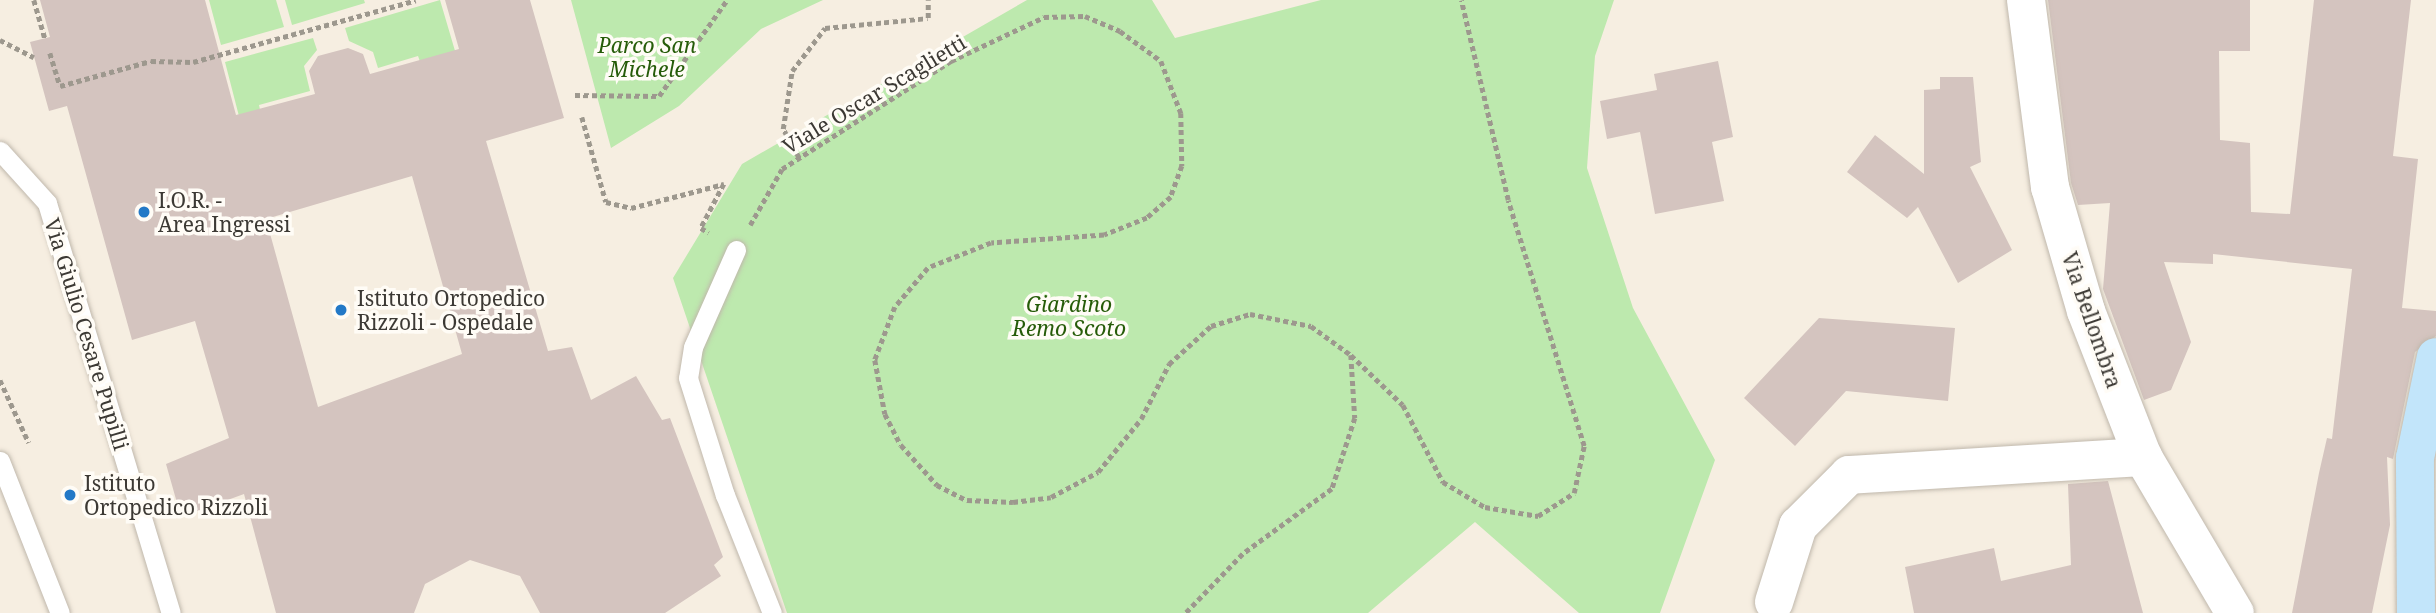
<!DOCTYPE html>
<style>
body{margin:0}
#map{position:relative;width:2436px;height:613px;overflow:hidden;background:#f6eee1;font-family:"Noto Serif",serif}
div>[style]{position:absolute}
.green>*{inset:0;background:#bde9ae}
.building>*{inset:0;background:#d4c4bf}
.path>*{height:4.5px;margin-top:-2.25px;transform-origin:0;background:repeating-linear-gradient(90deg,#9d988e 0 5px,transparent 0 8.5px)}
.roads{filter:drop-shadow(0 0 2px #c0b8ac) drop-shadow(0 0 2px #c0b8ac)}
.service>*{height:19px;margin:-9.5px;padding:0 9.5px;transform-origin:9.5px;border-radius:9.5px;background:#fff}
.minor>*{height:38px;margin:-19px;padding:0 19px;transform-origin:19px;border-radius:19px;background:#fff}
.secondary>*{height:38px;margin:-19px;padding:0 19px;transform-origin:19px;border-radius:19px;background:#c2e5fa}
.dots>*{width:19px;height:19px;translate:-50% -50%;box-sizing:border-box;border:4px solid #fffcf6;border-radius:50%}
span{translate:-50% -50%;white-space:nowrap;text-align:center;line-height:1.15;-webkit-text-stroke:7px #fffcf6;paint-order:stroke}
.park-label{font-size:21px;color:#265c09;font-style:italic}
.street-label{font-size:21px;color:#3c3934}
.poi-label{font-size:21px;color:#3c3934}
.left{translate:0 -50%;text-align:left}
</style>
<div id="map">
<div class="green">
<i style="clip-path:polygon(209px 0,276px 0,284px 27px,221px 45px)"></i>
<i style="clip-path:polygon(285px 0,364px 0,365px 3px,292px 25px)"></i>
<i style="clip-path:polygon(440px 0,458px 61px,423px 70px,418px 56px,378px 68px,373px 52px,349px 41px,345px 28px)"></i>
<i style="clip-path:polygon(571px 0,823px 0,761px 29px,679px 106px,611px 148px)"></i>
<i style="clip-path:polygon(1027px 0,1152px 0,1175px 38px,1321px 0,1614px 0,1595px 56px,1587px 168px,1633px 308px,1715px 460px,1660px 613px,1579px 613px,1475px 522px,1368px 613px,787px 613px,673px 278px,742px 164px)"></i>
<i style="clip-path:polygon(313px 38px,317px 50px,304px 66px,310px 91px,259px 105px,262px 119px,241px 124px,225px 62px)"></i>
</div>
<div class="building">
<i style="clip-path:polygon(evenodd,40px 0,205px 0,236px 115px,315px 94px,309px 71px,318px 56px,348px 48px,363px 54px,370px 74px,459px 49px,445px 0,530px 0,564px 118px,486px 141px,548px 351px,572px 347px,591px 400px,636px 376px,662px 420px,670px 418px,723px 557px,714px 565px,721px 576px,665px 613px,540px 613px,520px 576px,470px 560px,425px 584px,414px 613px,276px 613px,244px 494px,181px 517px,166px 464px,229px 438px,195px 321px,132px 340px,67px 106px,49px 111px,30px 42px,50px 37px,40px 0,412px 176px,462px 354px,318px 407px,266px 219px,412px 176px)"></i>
<i style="clip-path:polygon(2048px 0,2250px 0,2250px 51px,2219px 51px,2220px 140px,2250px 143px,2251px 212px,2290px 214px,2314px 0,2411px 0,2393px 156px,2418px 159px,2402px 308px,2436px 311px,2436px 336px,2415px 352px,2393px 459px,2387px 457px,2390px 525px,2372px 613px,2292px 613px,2319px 473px,2327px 438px,2332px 439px,2352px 269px,2213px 254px,2213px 264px,2164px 262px,2191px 342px,2171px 390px,2144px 400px,2103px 289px,2110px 203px,2078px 205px,2071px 183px)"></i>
<i style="clip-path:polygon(1718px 61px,1733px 137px,1712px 142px,1724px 201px,1655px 214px,1640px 132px,1607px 139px,1600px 101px,1657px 90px,1654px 74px)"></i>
<i style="clip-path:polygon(1940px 77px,1973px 77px,1981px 162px,1970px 167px,2012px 250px,1958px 283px,1918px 207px,1907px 218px,1847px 172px,1875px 135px,1924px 174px,1924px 90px,1940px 89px)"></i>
<i style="clip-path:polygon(1819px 318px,1955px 328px,1948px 401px,1846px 391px,1795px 446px,1744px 398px)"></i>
<i style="clip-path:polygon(2108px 481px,2143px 613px,1914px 613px,1905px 567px,1994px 548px,2001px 581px,2071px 565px,2068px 484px)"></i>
</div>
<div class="path">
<i style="left:34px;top:0;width:40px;rotate:74deg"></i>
<i style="left:0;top:40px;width:38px;rotate:27deg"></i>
<i style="left:50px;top:53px;width:34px;rotate:73deg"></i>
<i style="left:60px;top:86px;width:94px;rotate:-15.4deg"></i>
<i style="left:151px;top:61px;width:42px;rotate:1.4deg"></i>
<i style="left:193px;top:62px;width:231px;rotate:-15.5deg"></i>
<i style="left:575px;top:95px;width:84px;rotate:0.7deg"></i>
<i style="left:659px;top:96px;width:118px;rotate:-54.7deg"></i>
<i style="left:582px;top:117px;width:88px;rotate:74.2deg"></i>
<i style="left:606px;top:202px;width:26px;rotate:13deg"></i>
<i style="left:631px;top:208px;width:96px;rotate:-14.5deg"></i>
<i style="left:724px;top:184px;width:50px;rotate:117.6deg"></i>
<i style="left:701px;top:228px;width:9px;rotate:32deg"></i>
<i style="left:799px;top:158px;width:33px;rotate:-119deg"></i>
<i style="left:783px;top:129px;width:59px;rotate:-81.2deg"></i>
<i style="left:792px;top:71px;width:54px;rotate:-52.5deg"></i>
<i style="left:825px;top:28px;width:103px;rotate:-5.5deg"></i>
<i style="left:928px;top:18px;width:18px;rotate:-90deg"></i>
<i style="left:750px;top:225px;width:64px;rotate:-60.3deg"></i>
<i style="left:782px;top:169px;width:201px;rotate:-32.6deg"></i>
<i style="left:951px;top:61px;width:103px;rotate:-25.3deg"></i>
<i style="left:1044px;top:17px;width:41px;rotate:-1.4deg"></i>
<i style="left:1085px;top:16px;width:38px;rotate:23deg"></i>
<i style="left:1120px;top:31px;width:51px;rotate:36.2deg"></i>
<i style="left:1161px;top:61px;width:56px;rotate:69deg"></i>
<i style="left:1181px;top:113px;width:53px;rotate:88.9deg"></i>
<i style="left:1182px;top:166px;width:33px;rotate:110deg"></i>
<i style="left:1171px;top:197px;width:32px;rotate:139deg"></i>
<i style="left:1147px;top:218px;width:46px;rotate:158.4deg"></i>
<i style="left:1104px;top:235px;width:113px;rotate:176deg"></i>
<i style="left:991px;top:243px;width:68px;rotate:158.4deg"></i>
<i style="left:928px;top:268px;width:51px;rotate:130.2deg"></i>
<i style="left:895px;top:307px;width:57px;rotate:110.7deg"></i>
<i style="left:875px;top:360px;width:55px;rotate:79.5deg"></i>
<i style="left:885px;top:414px;width:35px;rotate:63deg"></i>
<i style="left:901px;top:445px;width:54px;rotate:48deg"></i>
<i style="left:937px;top:485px;width:34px;rotate:27deg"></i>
<i style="left:967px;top:500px;width:46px;rotate:2.5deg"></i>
<i style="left:1013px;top:502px;width:38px;rotate:-7deg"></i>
<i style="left:1051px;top:497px;width:53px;rotate:-28deg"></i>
<i style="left:1098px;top:472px;width:68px;rotate:-50.9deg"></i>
<i style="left:1141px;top:419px;width:62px;rotate:-63deg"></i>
<i style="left:1169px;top:364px;width:57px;rotate:-42.1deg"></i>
<i style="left:1211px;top:326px;width:41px;rotate:-17.1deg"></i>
<i style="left:1250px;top:314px;width:62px;rotate:11.1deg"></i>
<i style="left:1311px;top:326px;width:49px;rotate:35.9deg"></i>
<i style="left:1351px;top:355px;width:63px;rotate:86.4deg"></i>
<i style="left:1355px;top:418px;width:75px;rotate:107.9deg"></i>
<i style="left:1332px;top:489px;width:110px;rotate:143.9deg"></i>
<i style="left:1243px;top:554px;width:82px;rotate:134deg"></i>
<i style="left:1351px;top:355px;width:72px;rotate:43.9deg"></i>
<i style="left:1403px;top:405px;width:87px;rotate:62.5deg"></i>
<i style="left:1443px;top:482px;width:49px;rotate:30.8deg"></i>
<i style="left:1485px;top:507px;width:54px;rotate:9.6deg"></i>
<i style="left:1538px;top:516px;width:43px;rotate:-32.6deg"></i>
<i style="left:1574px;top:493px;width:48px;rotate:-78deg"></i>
<i style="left:1584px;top:446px;width:257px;rotate:-107.2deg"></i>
<i style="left:1508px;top:200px;width:205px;rotate:-103.2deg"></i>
<i style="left:0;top:380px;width:69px;rotate:65.3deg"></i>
</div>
<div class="roads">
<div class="service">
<i style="left:0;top:151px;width:70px;rotate:47.9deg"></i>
<i style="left:47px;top:203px;width:428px;rotate:73.2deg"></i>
<i style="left:736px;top:250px;width:106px;rotate:113.9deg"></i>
<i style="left:693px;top:347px;width:31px;rotate:99deg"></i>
<i style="left:688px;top:378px;width:123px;rotate:72.5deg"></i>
<i style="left:725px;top:495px;width:127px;rotate:68.3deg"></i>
<i style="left:0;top:461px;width:163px;rotate:68.5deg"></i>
</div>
<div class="minor">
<i style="left:2026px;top:0;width:189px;rotate:82.7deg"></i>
<i style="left:2050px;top:187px;width:129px;rotate:73.8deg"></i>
<i style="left:2086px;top:311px;width:157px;rotate:68.7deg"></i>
<i style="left:2143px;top:457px;width:181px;rotate:59.5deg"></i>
<i style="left:1774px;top:602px;width:80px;rotate:-72.5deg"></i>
<i style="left:1798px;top:526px;width:72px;rotate:-45deg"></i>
<i style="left:1849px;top:475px;width:295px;rotate:-3.5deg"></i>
</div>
<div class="secondary">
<i style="left:2416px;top:613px;width:155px;rotate:-90.4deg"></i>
<i style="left:2415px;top:458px;width:103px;rotate:-78.3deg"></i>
</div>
</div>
<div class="dots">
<i style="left:144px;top:212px;background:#2379c7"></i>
<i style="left:341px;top:310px;background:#2379c7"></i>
<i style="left:70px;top:495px;background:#2379c7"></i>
</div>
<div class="park-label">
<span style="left:647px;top:57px">Parco San<br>Michele</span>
<span style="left:1069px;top:316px">Giardino<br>Remo Scoto</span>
</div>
<div class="street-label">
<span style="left:874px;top:94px;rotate:-31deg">Viale Oscar Scaglietti</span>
<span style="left:2092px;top:320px;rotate:71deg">Via Bellombra</span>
<span style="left:87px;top:334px;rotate:73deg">Via Giulio Cesare Pupilli</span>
</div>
<div class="poi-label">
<span class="left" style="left:158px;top:212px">I.O.R. -<br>Area Ingressi</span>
<span class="left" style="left:357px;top:310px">Istituto Ortopedico<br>Rizzoli - Ospedale</span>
<span class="left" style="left:84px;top:495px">Istituto<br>Ortopedico Rizzoli</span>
</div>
</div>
